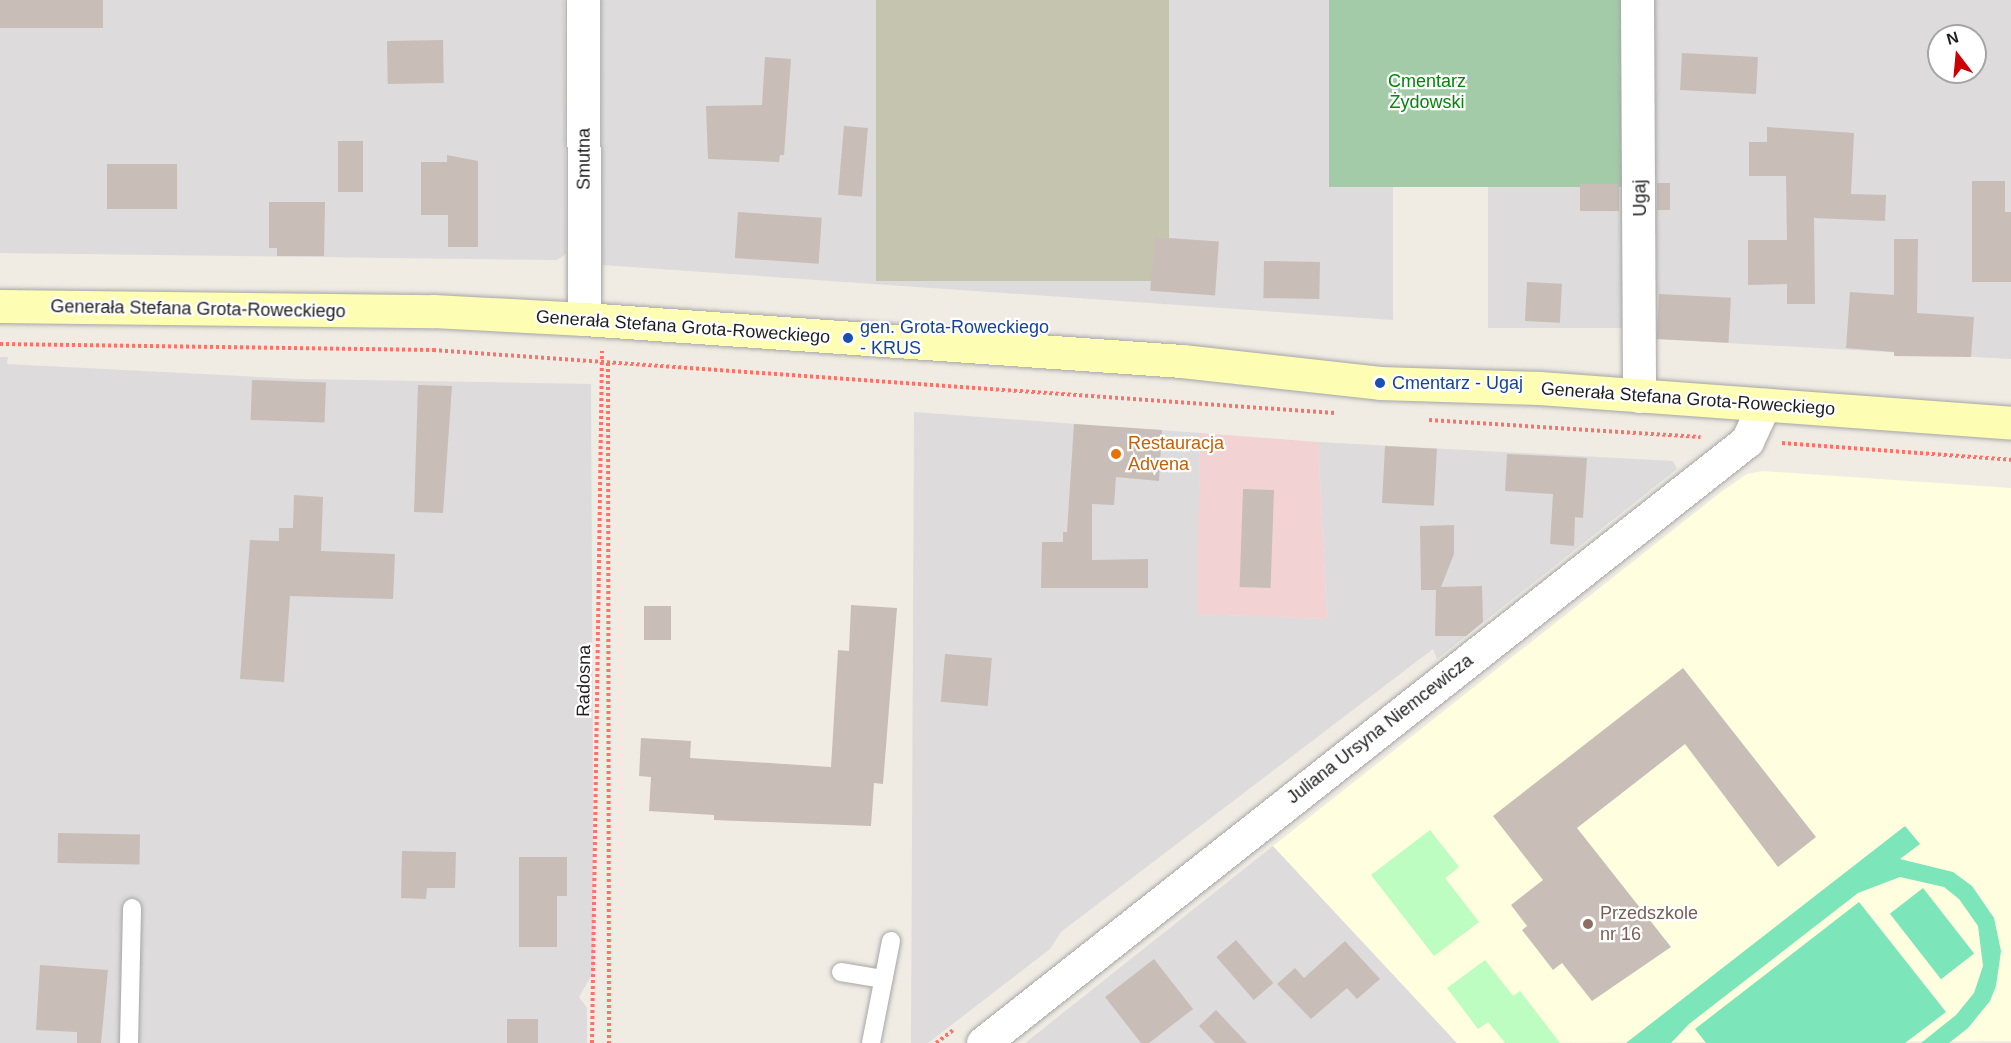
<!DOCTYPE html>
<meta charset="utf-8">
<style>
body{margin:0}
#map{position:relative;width:2011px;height:1043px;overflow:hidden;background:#f0ece4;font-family:Helvetica,sans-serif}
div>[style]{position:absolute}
.residential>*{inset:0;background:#dddbdb;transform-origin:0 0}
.commercial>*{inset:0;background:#f2d2d2}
.education>*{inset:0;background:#fffede}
.construction>*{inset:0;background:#c5c5af;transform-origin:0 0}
.cemetery>*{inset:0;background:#a3cba8;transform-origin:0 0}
.park>*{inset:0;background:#befdc1}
.pitch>*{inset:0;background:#7ce5b9;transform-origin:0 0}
.building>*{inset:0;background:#c8beb7;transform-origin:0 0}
.path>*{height:4px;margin-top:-2px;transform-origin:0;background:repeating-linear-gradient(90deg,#ff7166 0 3px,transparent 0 6px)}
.roads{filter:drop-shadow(0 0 2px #a6a6a6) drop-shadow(0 0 2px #a6a6a6)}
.lane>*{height:18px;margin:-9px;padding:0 9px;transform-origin:9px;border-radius:9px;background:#fff}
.street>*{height:33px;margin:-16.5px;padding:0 16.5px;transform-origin:16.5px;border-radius:16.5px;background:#fff}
.secondary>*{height:33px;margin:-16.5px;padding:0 16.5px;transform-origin:16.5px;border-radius:16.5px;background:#fdfeb4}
.dots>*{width:16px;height:16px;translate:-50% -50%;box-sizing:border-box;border:3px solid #fff;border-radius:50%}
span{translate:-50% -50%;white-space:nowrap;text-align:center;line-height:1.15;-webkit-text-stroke:4.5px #fff;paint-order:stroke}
.park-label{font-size:18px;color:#03860a}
.street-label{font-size:18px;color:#1f1f1f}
.transit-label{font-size:18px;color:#164399}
.left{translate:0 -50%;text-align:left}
.food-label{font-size:18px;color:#c56008}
.education-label{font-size:18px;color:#785e54}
.north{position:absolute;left:1927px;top:24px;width:60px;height:60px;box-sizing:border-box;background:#fff;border:2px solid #a5a5a5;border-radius:50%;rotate:344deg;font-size:16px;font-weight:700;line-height:24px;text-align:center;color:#1f1f1f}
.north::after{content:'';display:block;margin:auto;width:21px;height:27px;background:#cd0006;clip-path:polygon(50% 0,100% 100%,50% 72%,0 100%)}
</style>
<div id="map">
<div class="residential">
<i style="clip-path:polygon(0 0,564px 0,566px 254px,557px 260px,0 253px)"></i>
<i style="clip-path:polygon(601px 0,1329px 0,1331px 187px,1393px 185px,1393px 320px,602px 265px)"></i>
<i style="clip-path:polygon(evenodd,1650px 0,2011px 0,2011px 359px,1656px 339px,1650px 0,1939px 36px,1975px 36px,1975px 72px,1939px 72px,1939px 36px)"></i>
<i style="left:1488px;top:183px;width:143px;height:145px"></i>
<i style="clip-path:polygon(0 357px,8px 357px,7px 364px,299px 379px,591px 384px,594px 971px,579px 997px,587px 1008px,587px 1043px,0 1043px)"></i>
<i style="clip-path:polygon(914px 412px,1200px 433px,1198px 614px,1327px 619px,1318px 442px,1673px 461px,1677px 469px,1437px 659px,1433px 649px,1061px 932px,1050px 949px,928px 1043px,911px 1043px)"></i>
<i style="clip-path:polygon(1273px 846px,1457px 1043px,1025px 1043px)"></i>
</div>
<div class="commercial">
<i style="clip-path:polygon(1200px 433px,1318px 442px,1327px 619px,1197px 614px)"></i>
</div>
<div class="education">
<i style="clip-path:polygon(1763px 471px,2011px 488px,2011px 1041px,1457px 1043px,1273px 846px,1721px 492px,1747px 474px)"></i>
</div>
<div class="construction">
<i style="left:876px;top:0;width:293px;height:281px"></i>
</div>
<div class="cemetery">
<i style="left:1329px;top:0;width:300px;height:187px"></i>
</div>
<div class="park">
<i style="clip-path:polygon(1430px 830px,1459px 867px,1445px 878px,1479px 922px,1434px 956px,1371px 875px)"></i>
<i style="clip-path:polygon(1485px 960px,1513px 996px,1520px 991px,1560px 1043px,1505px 1043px,1488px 1022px,1478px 1029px,1447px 988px)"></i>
</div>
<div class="pitch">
<i style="clip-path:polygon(1905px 826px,1920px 844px,1900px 859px,1953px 872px,1972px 886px,1994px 918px,2001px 951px,1996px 986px,1990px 1001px,1968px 1028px,1949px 1043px,1921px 1043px,1956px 1015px,1974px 993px,1983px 966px,1978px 926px,1959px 899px,1944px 887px,1900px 877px,1858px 893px,1689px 1024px,1671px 1043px,1626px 1043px)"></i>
<i style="left:1923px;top:888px;width:83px;height:42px;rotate:52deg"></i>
<i style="clip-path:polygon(1859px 902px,1946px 1012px,1905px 1043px,1706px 1043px,1695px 1029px)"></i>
</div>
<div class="building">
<i style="left:0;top:0;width:103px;height:28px"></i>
<i style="left:443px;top:40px;width:43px;height:56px;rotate:89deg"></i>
<i style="left:1682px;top:53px;width:76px;height:37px;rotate:3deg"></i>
<i style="clip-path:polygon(765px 57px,791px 59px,784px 155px,780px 155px,779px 162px,708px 159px,706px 106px,762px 105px)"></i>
<i style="left:844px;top:126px;width:24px;height:69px;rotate:5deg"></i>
<i style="clip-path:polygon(1767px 127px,1854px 133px,1851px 194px,1886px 195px,1885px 221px,1814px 218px,1815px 304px,1787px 304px,1787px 284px,1748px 285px,1748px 240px,1787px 240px,1786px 176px,1749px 176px,1749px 142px,1767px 142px)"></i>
<i style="left:338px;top:141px;width:25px;height:51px"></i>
<i style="clip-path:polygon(447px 155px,478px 161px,478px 247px,448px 247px,448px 215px,421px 215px,421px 162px,447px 162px)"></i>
<i style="left:177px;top:164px;width:45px;height:70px;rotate:90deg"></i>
<i style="clip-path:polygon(1972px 181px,2005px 181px,2005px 212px,2011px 212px,2011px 282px,1972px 282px)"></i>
<i style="left:1657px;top:183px;width:13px;height:27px"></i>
<i style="left:1580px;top:184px;width:39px;height:27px"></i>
<i style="clip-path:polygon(269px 202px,325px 202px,324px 256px,277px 256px,277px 248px,269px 248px)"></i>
<i style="left:738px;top:212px;width:84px;height:46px;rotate:4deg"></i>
<i style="left:1154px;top:237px;width:65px;height:54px;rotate:4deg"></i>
<i style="clip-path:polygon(1894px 239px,1918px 239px,1917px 313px,1974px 317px,1971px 357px,1894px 356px,1894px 352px,1846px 348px,1850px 292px,1894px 295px)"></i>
<i style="left:1264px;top:261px;width:56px;height:37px;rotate:1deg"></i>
<i style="left:1527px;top:282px;width:35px;height:39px;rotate:3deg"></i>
<i style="left:1659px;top:294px;width:72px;height:45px;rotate:3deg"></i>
<i style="left:252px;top:380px;width:74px;height:40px;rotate:2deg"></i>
<i style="clip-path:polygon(418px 385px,452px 386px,443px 513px,414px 512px)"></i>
<i style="clip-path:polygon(1074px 424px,1162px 430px,1159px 481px,1116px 477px,1114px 505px,1092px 504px,1092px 560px,1148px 559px,1148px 588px,1041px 588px,1042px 542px,1063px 542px,1063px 532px,1067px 532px)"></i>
<i style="left:1385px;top:446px;width:52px;height:57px;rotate:3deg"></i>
<i style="clip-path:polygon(1507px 454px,1587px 458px,1583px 518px,1575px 517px,1574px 546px,1550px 544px,1553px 494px,1505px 491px)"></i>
<i style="left:1243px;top:489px;width:31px;height:98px;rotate:2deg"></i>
<i style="clip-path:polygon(294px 495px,323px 497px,321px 551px,395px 554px,393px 599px,290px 596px,284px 682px,240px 679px,250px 540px,279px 541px,279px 528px,293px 528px)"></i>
<i style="clip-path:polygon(1454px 525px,1454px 554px,1441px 587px,1482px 586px,1483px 622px,1466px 636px,1435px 636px,1436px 590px,1421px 590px,1420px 526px)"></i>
<i style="clip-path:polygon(851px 605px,897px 608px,883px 784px,874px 783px,871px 826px,714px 820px,714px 815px,649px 811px,651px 777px,639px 776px,641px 738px,691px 741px,690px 758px,831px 767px,838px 650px,849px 651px)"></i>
<i style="left:644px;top:606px;width:27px;height:34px"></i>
<i style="left:945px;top:654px;width:47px;height:48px;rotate:5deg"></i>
<i style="clip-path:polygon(1683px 668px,1816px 837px,1778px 867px,1685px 744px,1577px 828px,1671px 947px,1592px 1001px,1562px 963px,1553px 970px,1522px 930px,1527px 926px,1511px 905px,1543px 880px,1493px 816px)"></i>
<i style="left:58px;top:833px;width:82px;height:30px;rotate:1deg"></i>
<i style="clip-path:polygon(402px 851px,456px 852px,455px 888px,427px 888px,426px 899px,401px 898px)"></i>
<i style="clip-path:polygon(519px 857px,567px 857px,567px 896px,557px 896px,557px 947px,519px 947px)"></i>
<i style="left:1236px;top:940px;width:57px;height:26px;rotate:49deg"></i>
<i style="clip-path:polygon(1345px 941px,1380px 979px,1357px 999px,1347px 988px,1311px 1019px,1277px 984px,1295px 968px,1304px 978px)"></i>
<i style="clip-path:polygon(1154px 959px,1193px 1009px,1149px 1043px,1141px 1043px,1105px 997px)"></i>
<i style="clip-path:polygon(40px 965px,108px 970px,101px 1043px,77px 1043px,77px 1032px,36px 1030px)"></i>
<i style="clip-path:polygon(1216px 1010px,1247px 1043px,1215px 1043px,1199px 1026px)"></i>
<i style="left:507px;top:1019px;width:31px;height:24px"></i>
</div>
<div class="path">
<i style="left:0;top:344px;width:433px;rotate:0.8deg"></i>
<i style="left:433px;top:350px;width:904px;rotate:4deg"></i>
<i style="left:608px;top:363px;width:680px;rotate:89.92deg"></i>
<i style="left:1429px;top:420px;width:272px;rotate:3.6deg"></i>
<i style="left:1782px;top:443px;width:230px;rotate:4.2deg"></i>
<i style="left:592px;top:1043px;width:692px;rotate:-89.17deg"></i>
<i style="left:936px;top:1043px;width:21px;rotate:-37deg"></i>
</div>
<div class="roads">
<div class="lane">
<i style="left:841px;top:972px;width:43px;rotate:9.5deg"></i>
<i style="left:129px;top:1043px;width:135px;rotate:-88.7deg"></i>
<i style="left:871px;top:1043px;width:104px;rotate:-78.9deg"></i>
</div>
<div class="street">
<i style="left:583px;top:0;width:319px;rotate:89.8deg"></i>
<i style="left:1637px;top:0;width:396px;rotate:89.7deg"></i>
<i style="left:983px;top:1043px;width:973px;rotate:-38.24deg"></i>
<i style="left:1747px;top:441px;width:40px;rotate:-65deg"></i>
</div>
<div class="secondary">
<i style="left:0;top:306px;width:433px;rotate:0.7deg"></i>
<i style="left:433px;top:311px;width:151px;rotate:3deg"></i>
<i style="left:584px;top:319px;width:599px;rotate:4.02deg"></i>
<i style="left:1182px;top:361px;width:199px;rotate:6.3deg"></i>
<i style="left:1380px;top:383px;width:159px;rotate:1.8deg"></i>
<i style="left:1539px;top:388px;width:473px;rotate:4.2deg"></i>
</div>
</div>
<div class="dots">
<i style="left:848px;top:338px;background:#1a4fb4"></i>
<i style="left:1380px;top:383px;background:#1a4fb4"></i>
<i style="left:1116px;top:454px;background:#e8710a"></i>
<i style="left:1588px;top:924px;background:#8d6e63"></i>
</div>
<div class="park-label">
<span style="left:1427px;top:92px">Cmentarz<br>Żydowski</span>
</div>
<div class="street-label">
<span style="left:584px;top:159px;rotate:-90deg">Smutna</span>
<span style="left:1640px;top:198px;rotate:-91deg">Ugaj</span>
<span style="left:198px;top:309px;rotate:1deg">Generała Stefana Grota-Roweckiego</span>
<span style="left:683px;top:327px;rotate:4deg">Generała Stefana Grota-Roweckiego</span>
<span style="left:1688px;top:399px;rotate:4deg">Generała Stefana Grota-Roweckiego</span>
<span style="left:584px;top:681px;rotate:-89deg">Radosna</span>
<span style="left:1380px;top:729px;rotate:-38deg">Juliana Ursyna Niemcewicza</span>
</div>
<div class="transit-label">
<span class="left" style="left:860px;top:338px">gen. Grota-Roweckiego<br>- KRUS</span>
<span class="left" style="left:1392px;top:383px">Cmentarz - Ugaj</span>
</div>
<div class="food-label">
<span class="left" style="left:1128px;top:454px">Restauracja<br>Advena</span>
</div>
<div class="education-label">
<span class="left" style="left:1600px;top:924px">Przedszkole<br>nr 16</span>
</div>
<div class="north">N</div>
</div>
